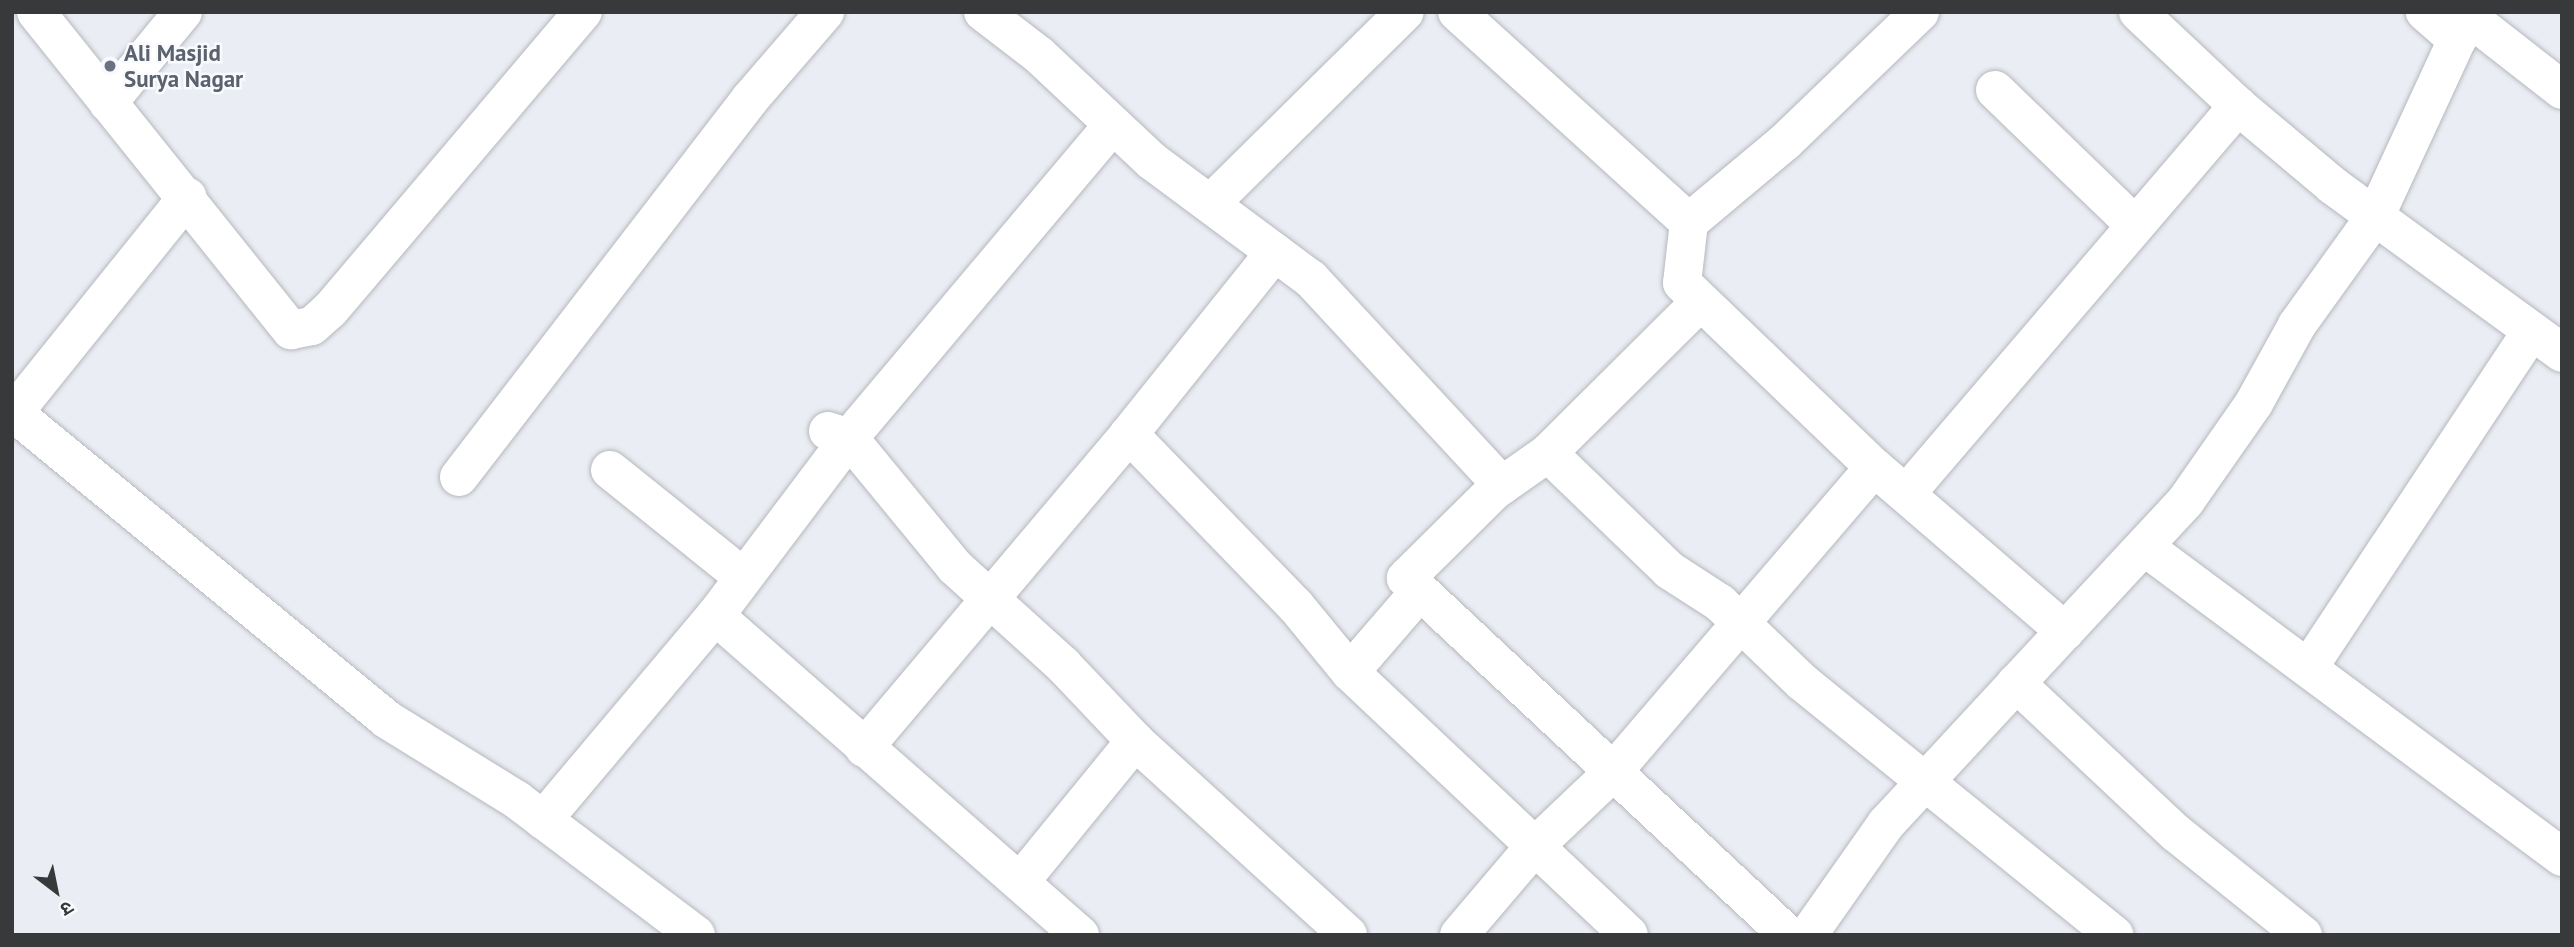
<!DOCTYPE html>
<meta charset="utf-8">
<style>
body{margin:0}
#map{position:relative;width:2574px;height:947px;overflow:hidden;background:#eaedf3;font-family:"PT Sans","Noto Sans Devanagari",sans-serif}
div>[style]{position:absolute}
.roads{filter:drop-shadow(0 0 2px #b5b8be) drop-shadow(0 0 2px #b5b8be)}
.minor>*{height:38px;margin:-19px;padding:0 19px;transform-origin:19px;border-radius:19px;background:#fff}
.dots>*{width:19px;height:19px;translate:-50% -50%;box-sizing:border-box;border:4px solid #f9fafe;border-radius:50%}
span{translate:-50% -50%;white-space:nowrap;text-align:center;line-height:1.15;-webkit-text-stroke:5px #f9fafe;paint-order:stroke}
.worship-label{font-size:23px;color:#5b616d;font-weight:700}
.left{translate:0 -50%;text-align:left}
.frame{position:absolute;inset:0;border:14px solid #38393b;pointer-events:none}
.north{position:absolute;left:21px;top:856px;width:70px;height:70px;-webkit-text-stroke:5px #f9fafe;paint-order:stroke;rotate:148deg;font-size:19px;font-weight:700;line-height:28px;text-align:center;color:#38393b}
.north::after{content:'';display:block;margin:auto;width:24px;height:32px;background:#38393b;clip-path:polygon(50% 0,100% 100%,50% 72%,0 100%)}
</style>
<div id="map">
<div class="roads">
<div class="minor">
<i style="left:36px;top:12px;width:408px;rotate:51.3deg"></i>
<i style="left:291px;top:330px;width:21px;rotate:-11deg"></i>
<i style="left:312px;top:326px;width:24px;rotate:-42deg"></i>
<i style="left:330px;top:310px;width:391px;rotate:-49.7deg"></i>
<i style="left:983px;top:12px;width:71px;rotate:37.5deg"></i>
<i style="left:1039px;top:55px;width:155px;rotate:43.2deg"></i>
<i style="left:1152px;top:161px;width:198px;rotate:36.6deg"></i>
<i style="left:1311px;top:279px;width:281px;rotate:47.2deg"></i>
<i style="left:1457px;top:12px;width:313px;rotate:42.2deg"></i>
<i style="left:1920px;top:12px;width:186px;rotate:136.1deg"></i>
<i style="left:1786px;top:141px;width:126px;rotate:140.1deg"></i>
<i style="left:1689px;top:222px;width:61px;rotate:96.5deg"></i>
<i style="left:1682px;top:283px;width:266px;rotate:43.8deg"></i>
<i style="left:1874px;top:467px;width:252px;rotate:40.7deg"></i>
<i style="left:2065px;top:631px;width:176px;rotate:-47.1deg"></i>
<i style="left:2185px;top:502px;width:121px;rotate:-55.1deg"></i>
<i style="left:2254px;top:403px;width:89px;rotate:-61.1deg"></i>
<i style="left:2297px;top:325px;width:135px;rotate:-54.3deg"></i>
<i style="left:2376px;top:215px;width:193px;rotate:-65.2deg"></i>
<i style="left:2457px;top:40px;width:43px;rotate:-138.8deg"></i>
<i style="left:2138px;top:12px;width:137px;rotate:43.2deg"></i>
<i style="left:2238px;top:106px;width:123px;rotate:40deg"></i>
<i style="left:2332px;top:185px;width:285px;rotate:36.1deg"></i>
<i style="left:2457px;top:40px;width:26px;rotate:-59deg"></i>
<i style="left:2470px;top:18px;width:117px;rotate:38deg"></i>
<i style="left:1995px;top:90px;width:194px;rotate:44deg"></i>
<i style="left:108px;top:103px;width:118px;rotate:-50.5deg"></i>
<i style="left:1211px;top:203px;width:272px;rotate:-44.6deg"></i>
<i style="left:1700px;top:302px;width:214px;rotate:135.2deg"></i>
<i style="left:1548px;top:453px;width:66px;rotate:144.9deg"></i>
<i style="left:1494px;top:491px;width:124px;rotate:135.3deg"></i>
<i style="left:1406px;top:578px;width:523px;rotate:43.06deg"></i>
<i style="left:14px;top:413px;width:482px;rotate:39.4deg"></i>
<i style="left:386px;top:719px;width:154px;rotate:31.7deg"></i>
<i style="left:517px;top:800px;width:224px;rotate:37deg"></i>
<i style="left:12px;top:415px;width:280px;rotate:-51.2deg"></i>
<i style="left:828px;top:431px;width:22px;rotate:18deg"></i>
<i style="left:849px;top:438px;width:167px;rotate:50.6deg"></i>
<i style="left:955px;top:567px;width:146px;rotate:42.2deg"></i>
<i style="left:1063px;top:665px;width:105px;rotate:46.5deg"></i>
<i style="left:1135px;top:741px;width:288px;rotate:42.3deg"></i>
<i style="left:1129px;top:434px;width:238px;rotate:45.9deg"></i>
<i style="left:1295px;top:605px;width:87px;rotate:50.6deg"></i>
<i style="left:1548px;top:453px;width:168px;rotate:44deg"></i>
<i style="left:1669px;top:570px;width:61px;rotate:32.9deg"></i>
<i style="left:1720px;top:603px;width:114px;rotate:43.9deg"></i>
<i style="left:1802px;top:682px;width:402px;rotate:39deg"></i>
<i style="left:610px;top:470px;width:171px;rotate:38.8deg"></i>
<i style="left:459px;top:477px;width:477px;rotate:-52.4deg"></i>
<i style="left:750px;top:99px;width:115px;rotate:-49.2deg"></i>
<i style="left:1906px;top:494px;width:511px;rotate:-49.45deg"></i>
<i style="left:2146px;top:548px;width:518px;rotate:36.6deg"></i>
<i style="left:1420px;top:591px;width:107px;rotate:130.8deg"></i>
<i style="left:1350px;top:672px;width:383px;rotate:43.3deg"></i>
<i style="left:2309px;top:667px;width:403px;rotate:-56.5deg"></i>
<i style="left:2016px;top:683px;width:219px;rotate:43.2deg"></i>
<i style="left:2176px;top:833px;width:163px;rotate:38.8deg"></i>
<i style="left:864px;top:748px;width:411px;rotate:-49.8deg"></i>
<i style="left:1129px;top:434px;width:233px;rotate:-51.3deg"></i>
<i style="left:543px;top:820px;width:267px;rotate:-49.9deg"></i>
<i style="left:1020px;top:882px;width:182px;rotate:-50.8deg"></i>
<i style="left:1080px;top:935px;width:485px;rotate:-138.8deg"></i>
<i style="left:715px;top:616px;width:223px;rotate:-53deg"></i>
<i style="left:849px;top:438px;width:409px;rotate:-49.9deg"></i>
<i style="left:1459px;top:935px;width:116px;rotate:-49.6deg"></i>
<i style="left:1534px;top:847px;width:109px;rotate:-43.5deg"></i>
<i style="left:1613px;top:772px;width:401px;rotate:-49.4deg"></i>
<i style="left:1808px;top:935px;width:136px;rotate:-54.9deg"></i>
<i style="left:1886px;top:824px;width:263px;rotate:-47.2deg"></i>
</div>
</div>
<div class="dots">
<i style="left:110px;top:66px;background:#6b7280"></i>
</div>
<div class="worship-label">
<span class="left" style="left:124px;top:66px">Ali Masjid<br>Surya Nagar</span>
</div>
<div class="frame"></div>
<div class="north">उ</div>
</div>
